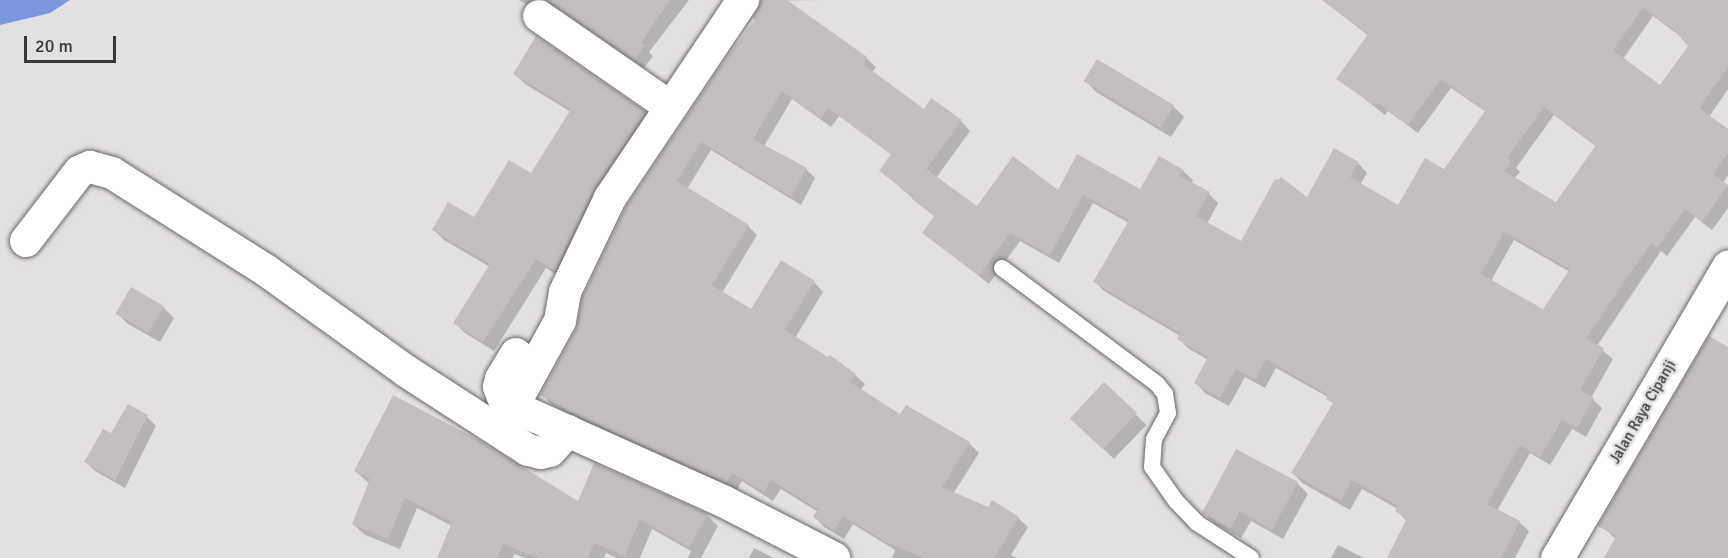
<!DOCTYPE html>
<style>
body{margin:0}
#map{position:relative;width:1728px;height:558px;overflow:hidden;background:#e3e0e2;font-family:Signika,sans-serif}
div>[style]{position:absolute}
.water>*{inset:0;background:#7d97de}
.shadow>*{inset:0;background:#0003;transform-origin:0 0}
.building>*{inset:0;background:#c3bfc0;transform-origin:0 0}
.roads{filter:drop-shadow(0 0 2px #696668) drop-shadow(0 0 2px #696668)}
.service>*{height:16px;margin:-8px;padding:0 8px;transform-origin:8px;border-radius:8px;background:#fff}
.minor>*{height:32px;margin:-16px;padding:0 16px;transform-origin:16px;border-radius:16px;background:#fff}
.secondary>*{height:33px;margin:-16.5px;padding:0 16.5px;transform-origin:16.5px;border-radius:16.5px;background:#fff}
span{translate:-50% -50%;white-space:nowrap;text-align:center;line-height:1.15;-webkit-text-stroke:5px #e3e0e2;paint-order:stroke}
.street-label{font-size:15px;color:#383637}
.scale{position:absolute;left:24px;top:36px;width:92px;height:27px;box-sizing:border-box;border:3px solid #383637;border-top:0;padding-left:8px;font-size:18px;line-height:21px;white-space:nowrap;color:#383637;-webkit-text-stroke:4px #e3e0e2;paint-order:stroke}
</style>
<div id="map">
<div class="water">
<i style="clip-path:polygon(0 0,70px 0,50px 13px,0 25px)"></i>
</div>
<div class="shadow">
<i style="clip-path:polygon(519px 0,689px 0,649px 52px,653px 56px,644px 68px,560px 10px,550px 7px,538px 11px)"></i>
<i style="clip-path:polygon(evenodd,762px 0,785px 0,866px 58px,876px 67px,872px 73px,924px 111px,961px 121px,970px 131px,936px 178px,977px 208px,1058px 192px,1141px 191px,1183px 171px,1193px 180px,1191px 184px,1209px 194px,1218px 203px,1207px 224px,1242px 243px,1358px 163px,1367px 173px,1360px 185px,1399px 207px,1444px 171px,1486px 112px,1451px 88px,1418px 133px,1388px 111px,1385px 115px,1338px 78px,1369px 36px,1322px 0,1728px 0,1728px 89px,1709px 117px,1728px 131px,1728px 175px,1723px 183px,1728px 186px,1728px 208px,1712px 230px,1695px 217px,1667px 256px,1661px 251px,1597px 346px,1613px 359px,1591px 398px,1602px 408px,1586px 437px,1572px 429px,1550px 465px,1530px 453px,1497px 511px,1519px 522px,1529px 531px,1515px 558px,1388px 558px,1407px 521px,1397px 511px,1398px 509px,1362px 489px,1350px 510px,1302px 483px,1293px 473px,1334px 404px,1328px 397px,1276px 368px,1265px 388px,1245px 377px,1229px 406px,1205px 393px,1196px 383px,1208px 360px,1188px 348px,1178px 338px,1180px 336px,1104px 291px,1095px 282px,1129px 223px,1093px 203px,1059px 263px,1020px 241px,989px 284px,924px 232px,935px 217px,881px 171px,892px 155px,839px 116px,831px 127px,792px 99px,764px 146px,806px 169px,815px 178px,801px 205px,711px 150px,687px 189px,748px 226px,757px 235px,722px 293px,752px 311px,814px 282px,823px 292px,795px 338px,829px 359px,830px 357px,855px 375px,865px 384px,860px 391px,901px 416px,906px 407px,969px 443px,979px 453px,953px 494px,1018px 518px,1028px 527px,1011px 555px,1017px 558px,892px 558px,895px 550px,853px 524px,844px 539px,824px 527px,815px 517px,818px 512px,781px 489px,773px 501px,742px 481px,736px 491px,585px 423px,551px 404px,542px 394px,757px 20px,762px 0,1653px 16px,1691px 44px,1661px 87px,1623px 59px,1653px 16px,762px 0,1554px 115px,1597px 147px,1557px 204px,1514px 179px,1520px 172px,1516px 168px,1554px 115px,762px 0,1514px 240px,1570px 272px,1543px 311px,1491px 281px,1514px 240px)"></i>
<i style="clip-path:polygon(515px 74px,645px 113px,655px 123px,565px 280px,546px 268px,494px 351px,465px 333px,455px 323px,490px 267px,444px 240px,434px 230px,475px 219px,531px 175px,571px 112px,525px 84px)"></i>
<i style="clip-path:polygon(1086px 81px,1173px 106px,1184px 117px,1171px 137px,1096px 92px)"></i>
<i style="clip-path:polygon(163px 307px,174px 318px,160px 342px,128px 324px,117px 313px)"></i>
<i style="clip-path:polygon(1728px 349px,1728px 558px,1605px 558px,1616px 539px,1600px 525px)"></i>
<i style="left:1104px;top:384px;width:59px;height:47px;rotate:44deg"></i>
<i style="clip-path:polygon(129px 406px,147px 417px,156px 426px,125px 488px,95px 471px,86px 462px,112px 436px)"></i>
<i style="clip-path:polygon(1236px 451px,1297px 483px,1308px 494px,1283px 539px,1251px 521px,1241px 538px,1214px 523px,1203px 512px)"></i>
<i style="clip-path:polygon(355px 471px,579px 503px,707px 515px,718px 526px,701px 558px,688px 558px,691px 551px,652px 529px,640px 558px,617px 558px,606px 553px,604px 558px,525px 558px,514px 554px,513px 558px,439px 558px,452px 526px,417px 508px,400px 549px,365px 535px,353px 524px,370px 484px)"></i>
<i style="clip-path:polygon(1338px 545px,1364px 558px,1331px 558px)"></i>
<i style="clip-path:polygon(754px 548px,774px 558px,749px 558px)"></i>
</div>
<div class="building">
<i style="clip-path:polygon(546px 0,670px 0,641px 43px,645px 45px,634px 60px)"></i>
<i style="clip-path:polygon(evenodd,761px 0,787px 0,867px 57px,863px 64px,924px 109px,931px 98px,962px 120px,926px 169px,977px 206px,1013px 156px,1058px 190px,1077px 154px,1140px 189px,1159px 156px,1184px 170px,1180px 176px,1210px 192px,1196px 216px,1241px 241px,1275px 179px,1278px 180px,1281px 177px,1307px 197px,1334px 148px,1359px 162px,1350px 177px,1398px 205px,1425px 158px,1444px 169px,1485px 111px,1441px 79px,1408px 125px,1378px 103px,1375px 106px,1336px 79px,1368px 34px,1322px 0,1728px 0,1728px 67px,1699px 108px,1728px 129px,1728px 153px,1713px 174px,1728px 185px,1702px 222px,1685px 209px,1657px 248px,1651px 243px,1586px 338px,1604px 348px,1580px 390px,1594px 398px,1577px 428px,1562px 420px,1540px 457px,1520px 445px,1487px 504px,1520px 521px,1501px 558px,1387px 558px,1407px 518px,1395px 511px,1398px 506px,1352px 480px,1341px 501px,1291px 473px,1333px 403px,1326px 399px,1328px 395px,1266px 359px,1255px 380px,1236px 369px,1220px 398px,1194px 383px,1208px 357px,1177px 339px,1180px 333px,1093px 282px,1129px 220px,1083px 195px,1050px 255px,1010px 233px,979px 276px,922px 233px,934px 216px,912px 199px,914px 197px,879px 171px,891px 154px,828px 108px,821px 119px,782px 91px,753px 139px,807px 168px,791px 197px,701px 142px,677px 181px,749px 225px,712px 285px,751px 309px,781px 260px,815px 281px,785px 330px,828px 357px,830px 355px,856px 374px,850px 382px,900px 414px,906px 405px,970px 442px,942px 487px,988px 507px,992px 500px,1019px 517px,994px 558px,923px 558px,884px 541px,843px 516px,834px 530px,813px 517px,818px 509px,771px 480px,764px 492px,732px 473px,726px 483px,574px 414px,540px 395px,576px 330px,582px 298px,626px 207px,726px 58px,755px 20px,753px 18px,761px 0,1643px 8px,1674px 30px,1688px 46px,1660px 85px,1613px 50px,1643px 8px,761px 0,1544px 107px,1596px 145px,1556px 202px,1504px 171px,1511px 161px,1507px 158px,1544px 107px,761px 0,1504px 232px,1570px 269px,1543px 309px,1481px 274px,1504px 232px)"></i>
<i style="clip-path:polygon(536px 36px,646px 112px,594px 190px,555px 271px,536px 259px,483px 342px,453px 323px,490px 264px,432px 230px,448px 202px,474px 217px,509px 160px,531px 173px,571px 109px,513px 74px)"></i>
<i style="left:1097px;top:59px;width:90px;height:26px;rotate:31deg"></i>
<i style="left:131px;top:287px;width:38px;height:31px;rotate:30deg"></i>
<i style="clip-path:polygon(1709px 336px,1728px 347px,1728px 558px,1604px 558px,1616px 536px,1598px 526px)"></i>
<i style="left:1104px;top:382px;width:45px;height:50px;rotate:43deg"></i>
<i style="clip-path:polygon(393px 395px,477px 439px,578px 501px,594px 463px,708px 514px,689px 547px,640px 519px,625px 556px,594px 543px,588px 558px,539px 558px,503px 544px,497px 558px,437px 558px,452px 522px,405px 498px,388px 539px,352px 524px,370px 479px,354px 471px)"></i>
<i style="clip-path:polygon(128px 404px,148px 415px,115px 480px,84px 462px,103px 429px,111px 433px)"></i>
<i style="clip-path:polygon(1236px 449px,1298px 482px,1272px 530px,1240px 511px,1230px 529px,1202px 513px)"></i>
</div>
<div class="roads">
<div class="service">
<i style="left:1002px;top:268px;width:194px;rotate:36.8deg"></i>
<i style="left:1157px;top:384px;width:13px;rotate:51deg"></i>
<i style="left:1165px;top:394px;width:19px;rotate:81deg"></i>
<i style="left:1168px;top:413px;width:30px;rotate:118deg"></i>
<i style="left:1154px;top:439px;width:28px;rotate:94deg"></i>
<i style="left:1152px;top:467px;width:42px;rotate:54.8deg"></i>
<i style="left:1176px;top:501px;width:30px;rotate:46deg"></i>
<i style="left:1197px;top:523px;width:64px;rotate:32.9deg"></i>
</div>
<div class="minor">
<i style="left:539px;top:16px;width:158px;rotate:34.7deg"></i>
<i style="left:26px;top:241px;width:88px;rotate:-52.4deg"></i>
<i style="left:80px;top:171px;width:11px;rotate:-22deg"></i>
<i style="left:90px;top:167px;width:23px;rotate:15deg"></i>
<i style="left:112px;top:173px;width:183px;rotate:32.3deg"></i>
<i style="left:267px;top:271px;width:171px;rotate:35.7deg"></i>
<i style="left:406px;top:371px;width:145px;rotate:32.9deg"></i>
<i style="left:528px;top:450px;width:13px;rotate:13deg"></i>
<i style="left:541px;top:453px;width:9px;rotate:-13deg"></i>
<i style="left:550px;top:451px;width:27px;rotate:-48deg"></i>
<i style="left:516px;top:354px;width:29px;rotate:121deg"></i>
<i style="left:501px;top:379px;width:8px;rotate:104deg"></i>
<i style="left:499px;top:387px;width:17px;rotate:69deg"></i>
<i style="left:505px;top:403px;width:241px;rotate:24.2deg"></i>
<i style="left:725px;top:502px;width:123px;rotate:27.2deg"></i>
<i style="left:512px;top:408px;width:99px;rotate:-61.1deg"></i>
<i style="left:560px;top:321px;width:29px;rotate:-80deg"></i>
<i style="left:565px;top:292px;width:104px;rotate:-64.4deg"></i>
<i style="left:610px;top:198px;width:239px;rotate:-56.1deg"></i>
</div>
<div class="secondary">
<i style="left:1557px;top:558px;width:338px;rotate:-59.6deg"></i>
</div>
</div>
<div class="street-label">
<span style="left:1643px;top:412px;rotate:-60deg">Jalan Raya Cipanji</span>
</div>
<div class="scale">20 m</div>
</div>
